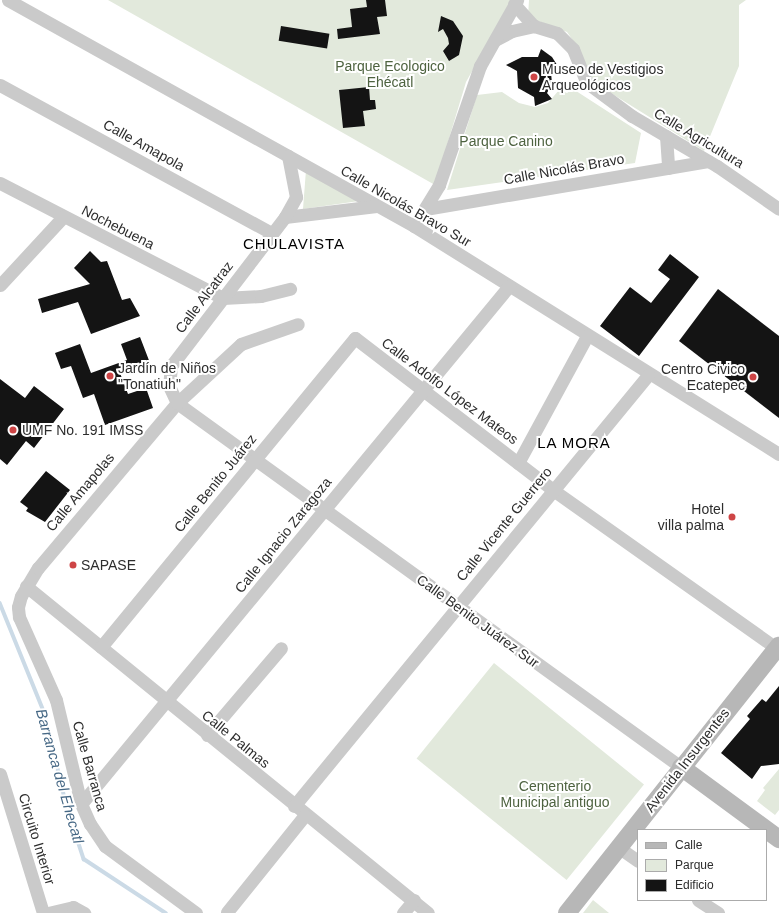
<!DOCTYPE html>
<meta charset="utf-8">
<style>
body{margin:0}
#map{position:relative;width:779px;height:913px;overflow:hidden;background:#fff;font-family:Arial,sans-serif}
div>[style]{position:absolute}
.green>*{inset:0;background:#e2e9dc;transform-origin:0 0}
.stream>*{height:3.5px;margin:-1.75px;padding:0 1.75px;transform-origin:1.75px;border-radius:1.75px;background:#cbdae6}
.building>*{inset:0;background:#141414;transform-origin:0 0}
.street>*{height:13px;margin:-6.5px;padding:0 6.5px;transform-origin:6.5px;border-radius:6.5px;background:#cacaca}
.secondary>*{height:18px;margin:-9px;padding:0 9px;transform-origin:9px;border-radius:9px;background:#b7b7b7}
.dots>*{width:11px;height:11px;translate:-50% -50%;box-sizing:border-box;border:2px solid #fff;border-radius:50%}
span{translate:-50% -50%;white-space:nowrap;text-align:center;line-height:1.15;-webkit-text-stroke:4px #fff;paint-order:stroke}
.park-label{font-size:14px;color:#4e6340}
.poi-label{font-size:14px;color:#2d2d2d}
.left{translate:0 -50%;text-align:left}
.right{translate:-100% -50%;text-align:right}
.street-label{font-size:14px;color:#2d2d2d}
.neighbourhood-label{font-size:15px;color:#000;letter-spacing:1px}
.water-label{font-size:15px;color:#466885;font-style:italic}
.legend{position:absolute;left:637px;top:829px;width:130px;height:72px;box-sizing:border-box;background:#fff;border:1px solid #ababab;margin:0;padding:5px 7px;list-style:none;font-size:12px;color:#2d2d2d}
.legend li{display:flex;align-items:center;gap:8px;height:20px}
.legend b{width:20px;border:1px solid #ababab}
</style>
<div id="map">
<div class="green">
<i style="clip-path:polygon(108px 0,512px 0,466px 82px,435px 185px)"></i>
<i style="clip-path:polygon(529px 0,746px 0,739px 5px,739px 66px,704px 151px,590px 80px,579px 49px,567px 32px,528px 17px)"></i>
<i style="clip-path:polygon(573px 89px,641px 133px,635px 163px,447px 190px,477px 95px,502px 92px,519px 103px,535px 107px,548px 103px,559px 90px,567px 93px)"></i>
<i style="clip-path:polygon(306px 170px,359px 201px,303px 209px)"></i>
<i style="left:494px;top:663px;width:193px;height:123px;rotate:39deg"></i>
<i style="clip-path:polygon(779px 769px,779px 810px,775px 815px,757px 801px,765px 790px,763px 788px)"></i>
<i style="clip-path:polygon(593px 900px,609px 913px,583px 913px)"></i>
</div>
<div class="stream">
<i style="left:0;top:603px;width:120px;rotate:67.9deg"></i>
<i style="left:45px;top:714px;width:96px;rotate:76.7deg"></i>
<i style="left:67px;top:807px;width:55px;rotate:71.9deg"></i>
<i style="left:84px;top:859px;width:98px;rotate:33.4deg"></i>
</div>
<div class="building">
<i style="clip-path:polygon(366px 0,385px 0,387px 16px,377px 17px,380px 34px,338px 39px,337px 29px,352px 27px,350px 9px,367px 7px)"></i>
<i style="clip-path:polygon(441px 16px,453px 21px,463px 36px,459px 55px,449px 61px,443px 51px,449px 44px,448px 38px,443px 29px,438px 32px)"></i>
<i style="left:281px;top:26px;width:49px;height:15px;rotate:9deg"></i>
<i style="clip-path:polygon(541px 49px,552px 57px,559px 68px,551px 72px,552px 84px,547px 93px,552px 99px,535px 106px,534px 97px,518px 88px,517px 71px,506px 65px,522px 57px,538px 57px)"></i>
<i style="clip-path:polygon(369px 87px,370px 100px,375px 100px,376px 109px,363px 111px,365px 126px,343px 128px,339px 90px)"></i>
<i style="clip-path:polygon(90px 251px,101px 262px,107px 261px,122px 300px,130px 298px,140px 316px,91px 334px,78px 302px,42px 313px,38px 299px,90px 284px,74px 268px)"></i>
<i style="clip-path:polygon(670px 254px,699px 277px,639px 356px,600px 326px,630px 287px,651px 303px,670px 279px,658px 270px)"></i>
<i style="clip-path:polygon(718px 289px,779px 336px,779px 418px,679px 341px)"></i>
<i style="clip-path:polygon(140px 337px,150px 363px,120px 373px,128px 394px,146px 388px,153px 408px,105px 425px,94px 394px,83px 398px,71px 366px,61px 369px,55px 353px,80px 344px,91px 373px,127px 360px,121px 344px)"></i>
<i style="clip-path:polygon(0 379px,25px 398px,34px 386px,64px 409px,34px 448px,26px 441px,7px 465px,0 459px)"></i>
<i style="clip-path:polygon(46px 471px,70px 490px,45px 522px,26px 511px,28px 508px,20px 502px)"></i>
<i style="clip-path:polygon(779px 686px,779px 764px,761px 766px,752px 779px,721px 753px,750px 719px,747px 716px,762px 699px,766px 702px)"></i>
</div>
<div class="street">
<i style="left:8px;top:0;width:465px;rotate:29.1deg"></i>
<i style="left:414px;top:226px;width:430px;rotate:32deg"></i>
<i style="left:514px;top:4px;width:30px;rotate:48deg"></i>
<i style="left:495px;top:40px;width:19px;rotate:-28deg"></i>
<i style="left:512px;top:31px;width:23px;rotate:-13deg"></i>
<i style="left:534px;top:26px;width:24px;rotate:17deg"></i>
<i style="left:557px;top:33px;width:23px;rotate:45deg"></i>
<i style="left:573px;top:49px;width:35px;rotate:68deg"></i>
<i style="left:586px;top:82px;width:57px;rotate:36.5deg"></i>
<i style="left:632px;top:116px;width:99px;rotate:30.5deg"></i>
<i style="left:717px;top:166px;width:75px;rotate:34.7deg"></i>
<i style="left:0;top:85px;width:310px;rotate:28.6deg"></i>
<i style="left:666px;top:136px;width:32px;rotate:86deg"></i>
<i style="left:0;top:183px;width:251px;rotate:27.3deg"></i>
<i style="left:223px;top:298px;width:38px;rotate:-3deg"></i>
<i style="left:261px;top:296px;width:30px;rotate:-14deg"></i>
<i style="left:425px;top:209px;width:287px;rotate:-9.6deg"></i>
<i style="left:285px;top:217px;width:92px;rotate:-6.9deg"></i>
<i style="left:414px;top:226px;width:48px;rotate:-58.6deg"></i>
<i style="left:439px;top:185px;width:126px;rotate:-71deg"></i>
<i style="left:480px;top:66px;width:76px;rotate:-60.7deg"></i>
<i style="left:0;top:285px;width:93px;rotate:-47.2deg"></i>
<i style="left:177px;top:403px;width:622px;rotate:35.84deg"></i>
<i style="left:177px;top:403px;width:19px;rotate:-115deg"></i>
<i style="left:169px;top:386px;width:20px;rotate:-84deg"></i>
<i style="left:171px;top:366px;width:188px;rotate:-52.6deg"></i>
<i style="left:285px;top:217px;width:23px;rotate:-61deg"></i>
<i style="left:296px;top:197px;width:42px;rotate:-101deg"></i>
<i style="left:518px;top:463px;width:145px;rotate:-61.5deg"></i>
<i style="left:26px;top:586px;width:518px;rotate:39.13deg"></i>
<i style="left:101px;top:647px;width:400px;rotate:-50.6deg"></i>
<i style="left:355px;top:338px;width:250px;rotate:37.5deg"></i>
<i style="left:553px;top:490px;width:277px;rotate:35.3deg"></i>
<i style="left:207px;top:735px;width:114px;rotate:-49.6deg"></i>
<i style="left:0;top:774px;width:145px;rotate:72.8deg"></i>
<i style="left:81px;top:804px;width:672px;rotate:-50.43deg"></i>
<i style="left:294px;top:806px;width:558px;rotate:-50.6deg"></i>
<i style="left:618px;top:847px;width:24px;rotate:35deg"></i>
<i style="left:698px;top:900px;width:24px;rotate:33deg"></i>
<i style="left:227px;top:912px;width:124px;rotate:-51.2deg"></i>
<i style="left:48px;top:913px;width:26px;rotate:-13deg"></i>
<i style="left:73px;top:907px;width:13px;rotate:29deg"></i>
<i style="left:196px;top:913px;width:113px;rotate:-143.6deg"></i>
<i style="left:105px;top:846px;width:27px;rotate:-124deg"></i>
<i style="left:90px;top:824px;width:22px;rotate:-114deg"></i>
<i style="left:81px;top:804px;width:107px;rotate:-103.5deg"></i>
<i style="left:56px;top:700px;width:91px;rotate:-114deg"></i>
<i style="left:19px;top:617px;width:10px;rotate:-96deg"></i>
<i style="left:18px;top:607px;width:11px;rotate:-75deg"></i>
<i style="left:21px;top:596px;width:33px;rotate:-59deg"></i>
<i style="left:38px;top:568px;width:216px;rotate:-49.9deg"></i>
<i style="left:177px;top:403px;width:87px;rotate:-42.7deg"></i>
<i style="left:241px;top:344px;width:60px;rotate:-19.3deg"></i>
<i style="left:403px;top:913px;width:17px;rotate:-50deg"></i>
</div>
<div class="secondary">
<i style="left:681px;top:767px;width:122px;rotate:36.3deg"></i>
<i style="left:567px;top:913px;width:341px;rotate:-51.6deg"></i>
</div>
<div class="dots">
<i style="left:534px;top:77px;background:#ce4546"></i>
<i style="left:110px;top:376px;background:#ce4546"></i>
<i style="left:753px;top:377px;background:#ce4546"></i>
<i style="left:13px;top:430px;background:#ce4546"></i>
<i style="left:732px;top:517px;background:#ce4546"></i>
<i style="left:73px;top:565px;background:#ce4546"></i>
</div>
<div class="park-label">
<span style="left:390px;top:74px">Parque Ecologico<br>Ehécatl</span>
<span style="left:506px;top:141px">Parque Canino</span>
<span style="left:555px;top:794px">Cementerio<br>Municipal antiguo</span>
</div>
<div class="poi-label">
<span class="left" style="left:542px;top:77px">Museo de Vestigios<br>Arqueológicos</span>
<span class="left" style="left:118px;top:376px">Jardín de Niños<br>"Tonatiuh"</span>
<span class="right" style="left:745px;top:377px">Centro Civico<br>Ecatepec</span>
<span class="left" style="left:22px;top:430px">UMF No. 191 IMSS</span>
<span class="right" style="left:724px;top:517px">Hotel<br>villa palma</span>
<span class="left" style="left:81px;top:565px">SAPASE</span>
</div>
<div class="street-label">
<span style="left:699px;top:138px;rotate:31deg">Calle Agricultura</span>
<span style="left:144px;top:145px;rotate:29deg">Calle Amapola</span>
<span style="left:564px;top:169px;rotate:-10deg">Calle Nicolás Bravo</span>
<span style="left:406px;top:206px;rotate:30deg">Calle Nicolás Bravo Sur</span>
<span style="left:118px;top:227px;rotate:27deg">Nochebuena</span>
<span style="left:204px;top:297px;rotate:-53deg">Calle Alcatraz</span>
<span style="left:450px;top:391px;rotate:37deg">Calle Adolfo López Mateos</span>
<span style="left:215px;top:483px;rotate:-51deg">Calle Benito Juárez</span>
<span style="left:80px;top:492px;rotate:-50deg">Calle Amapolas</span>
<span style="left:504px;top:524px;rotate:-51deg">Calle Vicente Guerrero</span>
<span style="left:283px;top:535px;rotate:-51deg">Calle Ignacio Zaragoza</span>
<span style="left:478px;top:621px;rotate:36deg">Calle Benito Juárez Sur</span>
<span style="left:236px;top:739px;rotate:39deg">Calle Palmas</span>
<span style="left:687px;top:760px;rotate:-52deg">Avenida Insurgentes</span>
<span style="left:90px;top:766px;rotate:74deg">Calle Barranca</span>
<span style="left:37px;top:839px;rotate:73deg">Circuito Interior</span>
</div>
<div class="neighbourhood-label">
<span style="left:294px;top:244px">CHULAVISTA</span>
<span style="left:574px;top:443px">LA MORA</span>
</div>
<div class="water-label">
<span style="left:60px;top:776px;rotate:74deg">Barranca del Ehecatl</span>
</div>
<ul class="legend">
<li><b style="height:5px;background:#b7b7b7"></b>Calle</li>
<li><b style="height:11px;background:#e2e9dc"></b>Parque</li>
<li><b style="height:11px;background:#141414"></b>Edificio</li>
</ul>
</div>
